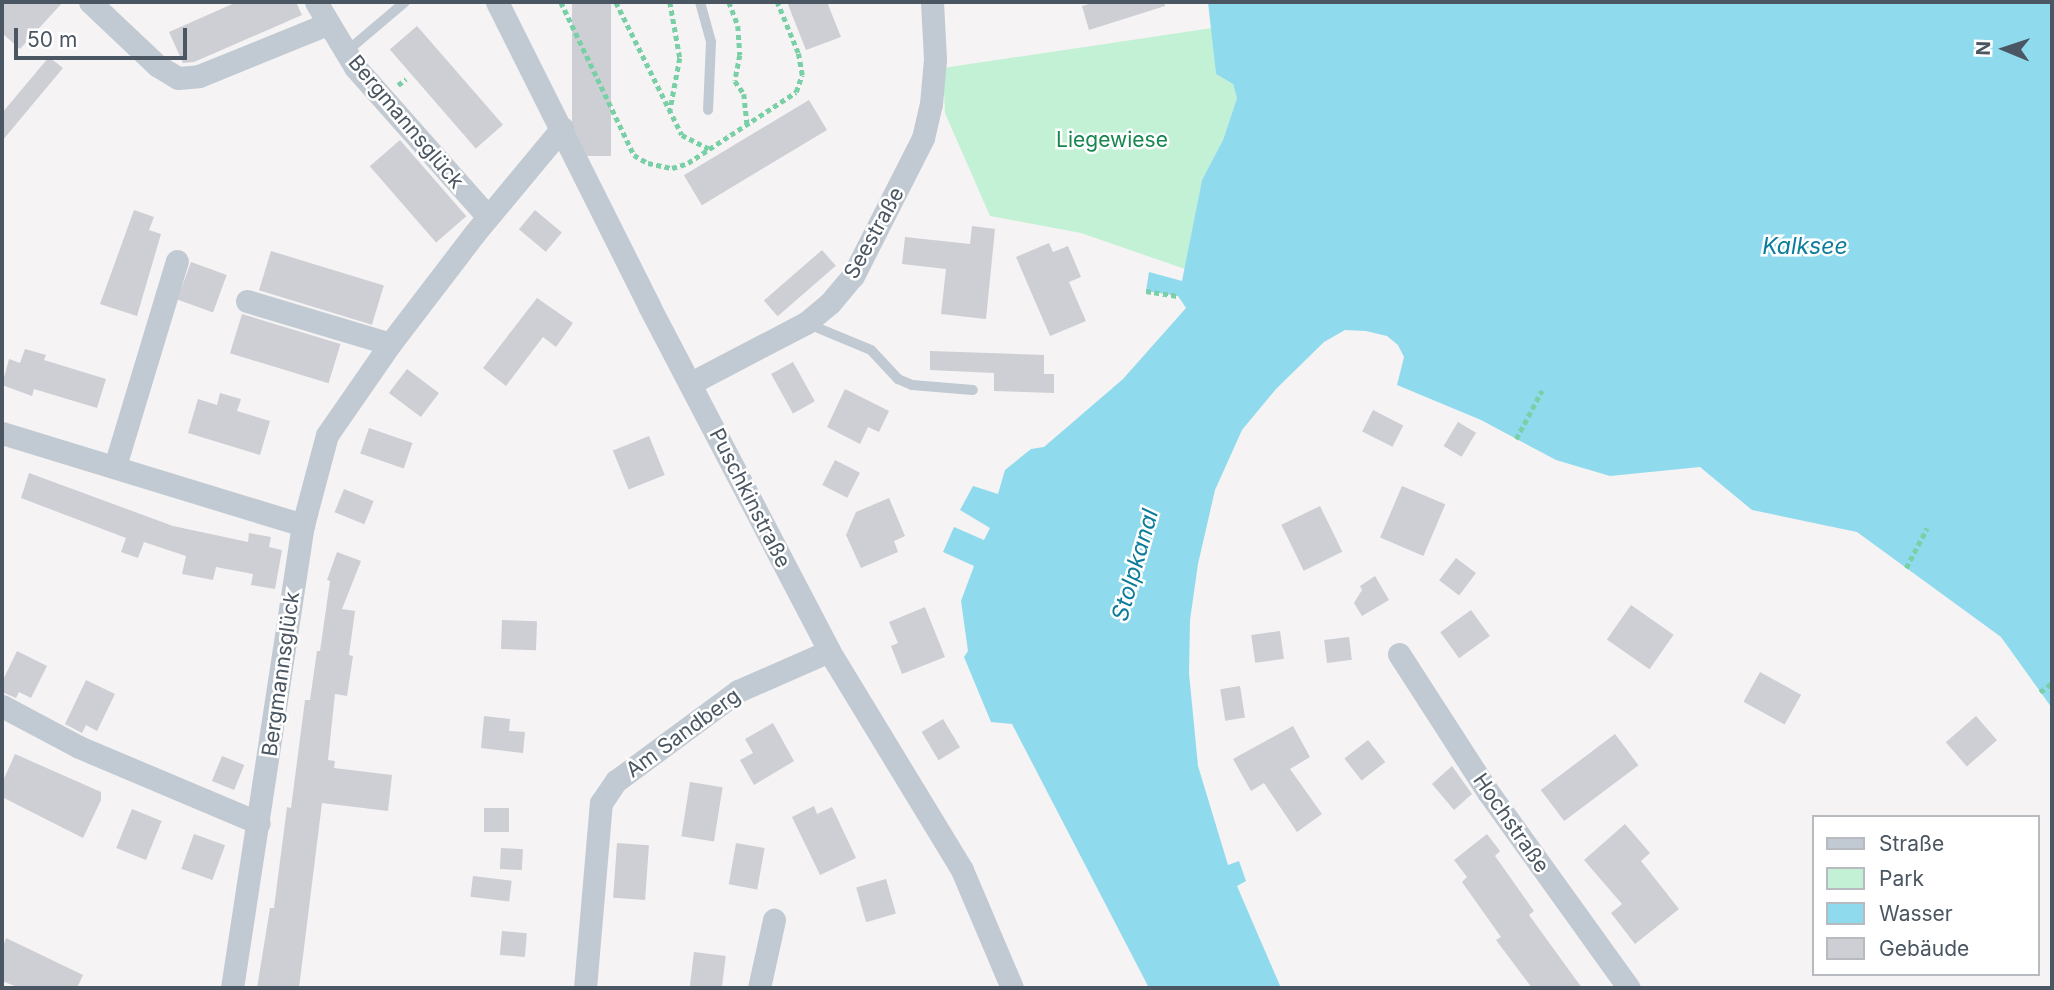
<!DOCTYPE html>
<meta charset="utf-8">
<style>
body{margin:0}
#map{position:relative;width:2054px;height:990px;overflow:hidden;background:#f5f3f3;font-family:Inter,sans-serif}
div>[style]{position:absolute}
.green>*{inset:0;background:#c3f1d5}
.water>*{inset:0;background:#90daee}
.building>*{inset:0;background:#cdcfd5;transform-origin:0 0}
.path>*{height:4.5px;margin-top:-2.25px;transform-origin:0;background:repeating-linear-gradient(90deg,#7ad0a6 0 5px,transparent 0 8.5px)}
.lane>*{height:10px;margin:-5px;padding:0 5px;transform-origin:5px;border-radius:5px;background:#c1cad2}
.street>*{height:23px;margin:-11.5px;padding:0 11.5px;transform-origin:11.5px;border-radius:11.5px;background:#c1cad2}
span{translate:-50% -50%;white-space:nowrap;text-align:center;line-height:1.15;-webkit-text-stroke:5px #fff;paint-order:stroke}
.street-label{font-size:21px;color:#4a5661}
.park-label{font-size:21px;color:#17864f}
.water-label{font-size:23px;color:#0c7c9b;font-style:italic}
.frame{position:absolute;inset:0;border:4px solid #4a5661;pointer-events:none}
.legend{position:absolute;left:1812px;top:815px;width:228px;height:161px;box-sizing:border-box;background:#fff;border:2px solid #b7bbc0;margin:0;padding:9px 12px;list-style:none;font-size:21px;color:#4a5661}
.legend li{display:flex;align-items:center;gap:14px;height:35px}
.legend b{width:35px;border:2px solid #b7bbc0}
.north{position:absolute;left:1970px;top:14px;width:70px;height:70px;-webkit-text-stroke:5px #fff;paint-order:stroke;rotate:272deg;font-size:19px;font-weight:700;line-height:28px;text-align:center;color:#4a5661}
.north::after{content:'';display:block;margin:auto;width:24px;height:32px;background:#4a5661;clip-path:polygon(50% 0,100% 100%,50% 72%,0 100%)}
.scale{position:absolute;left:14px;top:28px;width:173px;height:32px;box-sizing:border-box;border:4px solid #4a5661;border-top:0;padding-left:9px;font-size:21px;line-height:24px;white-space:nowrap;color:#4a5661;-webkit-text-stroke:5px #fff;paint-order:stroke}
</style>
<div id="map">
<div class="green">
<i style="clip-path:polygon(1212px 28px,1216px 74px,1233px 84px,1237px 98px,1223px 140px,1202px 180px,1185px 269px,1081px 233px,990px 216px,945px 113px,943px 68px)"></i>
</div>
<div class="water">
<i style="clip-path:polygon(1208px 2px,2052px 2px,2052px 708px,2001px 637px,1857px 532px,1752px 510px,1700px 467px,1610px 476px,1556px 460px,1481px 420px,1397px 385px,1404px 357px,1398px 345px,1387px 336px,1366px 331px,1345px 330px,1324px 342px,1276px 389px,1242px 430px,1215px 490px,1198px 564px,1190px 620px,1189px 673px,1198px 766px,1228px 865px,1239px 861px,1246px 881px,1237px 886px,1281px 988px,1149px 988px,1012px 724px,991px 722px,964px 657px,968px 651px,961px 601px,974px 566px,943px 552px,954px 527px,984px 540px,990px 528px,960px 510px,973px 486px,998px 494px,1005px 470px,1031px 449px,1044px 447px,1123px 379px,1186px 308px,1178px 296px,1146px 291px,1149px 272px,1182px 281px,1202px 180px,1223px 140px,1237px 98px,1233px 84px,1216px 74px)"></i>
</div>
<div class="building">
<i style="clip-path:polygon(2px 2px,63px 2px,20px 49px,2px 33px)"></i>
<i style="clip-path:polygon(237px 2px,296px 2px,302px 15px,194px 62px,183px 63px,169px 32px)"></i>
<i style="left:572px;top:2px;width:39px;height:154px"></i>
<i style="clip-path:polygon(787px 2px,827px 2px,841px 37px,806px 50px)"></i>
<i style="clip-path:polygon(1096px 2px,1165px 2px,1165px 6px,1089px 30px,1082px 6px)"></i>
<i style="left:417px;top:26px;width:131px;height:36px;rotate:49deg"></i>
<i style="clip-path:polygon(49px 57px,63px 68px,2px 141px,2px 113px)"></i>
<i style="left:809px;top:100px;width:35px;height:146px;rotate:59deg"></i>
<i style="left:400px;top:140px;width:101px;height:40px;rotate:49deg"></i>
<i style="clip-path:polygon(134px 210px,154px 217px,149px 230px,161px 234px,137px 316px,100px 304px)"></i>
<i style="left:535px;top:210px;width:35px;height:25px;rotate:40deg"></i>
<i style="clip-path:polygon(972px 226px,995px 229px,986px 319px,941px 314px,946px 269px,902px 264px,905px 237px,970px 244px)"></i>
<i style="clip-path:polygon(1049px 243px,1053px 252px,1068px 246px,1081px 277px,1069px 282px,1086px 321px,1050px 336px,1016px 257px)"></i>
<i style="left:822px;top:250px;width:21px;height:77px;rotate:49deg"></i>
<i style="left:271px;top:251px;width:118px;height:41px;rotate:17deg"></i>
<i style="left:191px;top:262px;width:38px;height:40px;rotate:20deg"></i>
<i style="clip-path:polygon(537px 298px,573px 323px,556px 347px,543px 337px,506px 386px,483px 368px)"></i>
<i style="left:242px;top:314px;width:103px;height:41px;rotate:17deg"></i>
<i style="clip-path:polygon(25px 349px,46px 355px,44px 360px,106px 379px,97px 408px,34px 389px,32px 396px,2px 385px,9px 359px,20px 363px)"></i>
<i style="clip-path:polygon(930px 351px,1044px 355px,1044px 374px,1054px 374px,1054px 393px,994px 391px,994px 373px,930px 370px)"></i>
<i style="left:793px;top:362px;width:45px;height:25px;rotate:61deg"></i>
<i style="left:407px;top:369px;width:40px;height:30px;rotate:37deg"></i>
<i style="clip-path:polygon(845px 389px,889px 411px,879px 432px,868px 427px,860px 444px,827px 427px)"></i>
<i style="clip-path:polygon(220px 393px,241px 399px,237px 411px,270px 421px,260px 455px,188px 433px,198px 399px,217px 405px)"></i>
<i style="left:1373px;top:410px;width:34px;height:24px;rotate:27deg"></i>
<i style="left:1458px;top:422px;width:21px;height:28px;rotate:31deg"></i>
<i style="left:369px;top:428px;width:46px;height:27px;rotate:19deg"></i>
<i style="left:649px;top:436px;width:42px;height:39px;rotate:68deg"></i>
<i style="left:835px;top:460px;width:28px;height:28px;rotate:27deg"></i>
<i style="clip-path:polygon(29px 473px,173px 526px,248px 542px,249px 533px,271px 537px,269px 547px,282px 550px,275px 589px,251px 585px,253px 574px,216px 567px,213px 580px,182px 574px,186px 556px,144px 542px,138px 558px,121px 552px,126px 538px,21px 498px)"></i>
<i style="left:1402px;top:486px;width:47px;height:56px;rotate:23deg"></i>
<i style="left:344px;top:489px;width:32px;height:25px;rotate:22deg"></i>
<i style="clip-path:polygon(889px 498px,905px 536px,894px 541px,898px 552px,861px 568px,846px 535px,856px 512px)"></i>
<i style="left:1320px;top:506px;width:51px;height:43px;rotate:64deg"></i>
<i style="clip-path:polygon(337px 552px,361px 561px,342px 609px,355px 611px,349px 655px,353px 656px,347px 696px,335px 694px,328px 760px,335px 761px,334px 768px,392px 775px,388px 811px,322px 803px,299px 988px,257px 988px,270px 908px,274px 908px,287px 807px,291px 808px,305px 700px,310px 700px,317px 651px,320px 651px,330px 581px,327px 580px)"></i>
<i style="left:1456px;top:558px;width:25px;height:28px;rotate:37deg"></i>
<i style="clip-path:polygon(1375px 576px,1389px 600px,1362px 616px,1354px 603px,1362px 590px,1360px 586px)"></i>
<i style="left:1631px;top:605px;width:52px;height:42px;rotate:35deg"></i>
<i style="clip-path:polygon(925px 607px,945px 657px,902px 674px,891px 646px,898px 643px,889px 622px)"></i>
<i style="left:1471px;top:610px;width:32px;height:38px;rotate:54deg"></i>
<i style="left:502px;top:620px;width:35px;height:29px;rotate:2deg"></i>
<i style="left:1280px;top:631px;width:28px;height:29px;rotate:82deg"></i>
<i style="left:1349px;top:637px;width:23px;height:25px;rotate:83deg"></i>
<i style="clip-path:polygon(17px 651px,47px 666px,31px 698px,19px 692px,16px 698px,2px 692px,2px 682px)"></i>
<i style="left:1760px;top:672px;width:47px;height:34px;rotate:29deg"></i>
<i style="clip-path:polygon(86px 680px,115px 694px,97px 731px,86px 725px,82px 733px,65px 724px)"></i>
<i style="left:1240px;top:686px;width:32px;height:20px;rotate:81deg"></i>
<i style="clip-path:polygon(484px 716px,510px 719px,509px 731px,525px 732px,523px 753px,481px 748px)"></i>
<i style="left:1976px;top:716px;width:32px;height:40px;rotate:49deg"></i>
<i style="left:943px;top:719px;width:33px;height:25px;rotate:59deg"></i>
<i style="clip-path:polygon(773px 723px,794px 761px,754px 785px,740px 760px,753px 753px,745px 739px)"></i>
<i style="clip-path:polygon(1293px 726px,1310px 757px,1290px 769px,1322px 814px,1297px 832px,1264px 783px,1251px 791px,1233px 759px)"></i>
<i style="left:1615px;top:734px;width:39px;height:93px;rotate:53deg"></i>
<i style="left:1368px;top:740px;width:28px;height:30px;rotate:52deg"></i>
<i style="clip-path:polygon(15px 754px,101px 792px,101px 800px,83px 838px,2px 797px,2px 783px)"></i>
<i style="left:222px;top:756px;width:24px;height:27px;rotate:22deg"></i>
<i style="clip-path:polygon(1452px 766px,1472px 794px,1454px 810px,1432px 784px)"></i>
<i style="left:690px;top:782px;width:33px;height:55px;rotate:9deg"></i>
<i style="clip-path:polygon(814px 806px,817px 814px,832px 807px,856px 858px,820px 875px,792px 817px)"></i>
<i style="left:484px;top:808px;width:25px;height:24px"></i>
<i style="left:132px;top:809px;width:32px;height:42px;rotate:22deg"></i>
<i style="clip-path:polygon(1625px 824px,1650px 853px,1641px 861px,1679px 909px,1635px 944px,1611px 913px,1622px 904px,1584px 860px)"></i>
<i style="left:194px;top:834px;width:33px;height:37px;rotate:20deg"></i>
<i style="clip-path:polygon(1487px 834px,1500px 851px,1495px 856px,1534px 911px,1529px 915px,1582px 988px,1532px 988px,1496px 940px,1501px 937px,1462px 882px,1467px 877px,1454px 860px)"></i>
<i style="left:617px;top:843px;width:32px;height:55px;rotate:4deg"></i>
<i style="left:736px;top:843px;width:29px;height:42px;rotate:10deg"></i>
<i style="left:501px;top:848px;width:22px;height:21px;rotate:3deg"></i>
<i style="left:473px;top:876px;width:39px;height:21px;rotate:7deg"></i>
<i style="left:886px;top:879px;width:36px;height:31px;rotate:74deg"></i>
<i style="left:502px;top:931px;width:25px;height:24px;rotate:5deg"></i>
<i style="clip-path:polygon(6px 938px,83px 975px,77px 988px,20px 988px,2px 981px,2px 949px)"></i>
<i style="left:694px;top:952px;width:32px;height:36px;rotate:7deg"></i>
</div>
<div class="path">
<i style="left:561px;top:2px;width:170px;rotate:64.5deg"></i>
<i style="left:634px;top:155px;width:16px;rotate:30deg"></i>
<i style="left:648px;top:163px;width:25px;rotate:12deg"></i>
<i style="left:672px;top:168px;width:17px;rotate:-17deg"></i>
<i style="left:688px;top:163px;width:129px;rotate:-33.3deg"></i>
<i style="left:796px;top:92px;width:18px;rotate:-71deg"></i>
<i style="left:802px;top:75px;width:22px;rotate:-100deg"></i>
<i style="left:798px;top:53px;width:55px;rotate:-112.4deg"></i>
<i style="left:616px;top:2px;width:148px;rotate:63.6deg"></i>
<i style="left:682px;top:135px;width:30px;rotate:27deg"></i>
<i style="left:670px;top:2px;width:57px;rotate:79.9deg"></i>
<i style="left:680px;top:58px;width:54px;rotate:100.7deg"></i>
<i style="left:729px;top:2px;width:26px;rotate:69deg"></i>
<i style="left:738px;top:26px;width:29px;rotate:86deg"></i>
<i style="left:740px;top:55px;width:26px;rotate:101deg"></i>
<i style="left:735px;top:81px;width:16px;rotate:55deg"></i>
<i style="left:744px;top:94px;width:31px;rotate:84deg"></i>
<i style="left:398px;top:85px;width:10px;rotate:-37deg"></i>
<i style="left:1146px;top:291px;width:32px;rotate:9deg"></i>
<i style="left:1516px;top:439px;width:55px;rotate:-62deg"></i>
<i style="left:1906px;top:568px;width:45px;rotate:-62.3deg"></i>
<i style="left:2040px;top:692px;width:15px;rotate:-37deg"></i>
</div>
<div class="lane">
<i style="left:700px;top:2px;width:41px;rotate:74.6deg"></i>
<i style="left:711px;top:42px;width:68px;rotate:92.5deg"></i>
<i style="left:346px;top:52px;width:77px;rotate:-40.3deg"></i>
<i style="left:806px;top:323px;width:70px;rotate:22.6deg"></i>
<i style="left:871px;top:350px;width:40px;rotate:47deg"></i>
<i style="left:898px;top:379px;width:15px;rotate:23deg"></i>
<i style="left:912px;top:385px;width:61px;rotate:4.7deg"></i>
</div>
<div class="street">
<i style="left:90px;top:2px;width:93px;rotate:43.3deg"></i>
<i style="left:158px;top:66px;width:23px;rotate:31deg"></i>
<i style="left:178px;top:78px;width:21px;rotate:-5deg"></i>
<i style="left:199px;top:76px;width:138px;rotate:-22.1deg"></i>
<i style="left:316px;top:2px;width:76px;rotate:59deg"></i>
<i style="left:355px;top:67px;width:200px;rotate:48.4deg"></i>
<i style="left:497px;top:2px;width:340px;rotate:63.4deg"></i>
<i style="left:649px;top:306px;width:389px;rotate:62.4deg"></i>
<i style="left:829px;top:651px;width:256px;rotate:58.7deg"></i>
<i style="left:962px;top:870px;width:128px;rotate:67deg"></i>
<i style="left:247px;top:301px;width:149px;rotate:16.7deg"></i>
<i style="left:691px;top:383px;width:130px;rotate:-27.6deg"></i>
<i style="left:806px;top:323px;width:31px;rotate:-40deg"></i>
<i style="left:830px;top:303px;width:35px;rotate:-50deg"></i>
<i style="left:853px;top:276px;width:155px;rotate:-63.1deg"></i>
<i style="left:923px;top:138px;width:35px;rotate:-77deg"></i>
<i style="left:931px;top:104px;width:45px;rotate:-84.9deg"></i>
<i style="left:935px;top:59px;width:57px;rotate:-93deg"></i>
<i style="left:2px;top:433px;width:315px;rotate:17deg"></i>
<i style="left:115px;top:466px;width:214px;rotate:-73.2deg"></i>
<i style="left:1399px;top:654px;width:164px;rotate:57.2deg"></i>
<i style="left:1488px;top:792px;width:241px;rotate:54.3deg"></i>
<i style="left:2px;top:706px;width:87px;rotate:28deg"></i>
<i style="left:79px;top:747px;width:195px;rotate:22.9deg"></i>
<i style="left:232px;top:988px;width:468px;rotate:-81.3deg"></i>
<i style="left:303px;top:525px;width:93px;rotate:-75.1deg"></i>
<i style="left:327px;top:435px;width:111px;rotate:-55.3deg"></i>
<i style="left:390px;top:344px;width:138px;rotate:-52.6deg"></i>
<i style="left:474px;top:234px;width:138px;rotate:-50.3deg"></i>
<i style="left:585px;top:988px;width:186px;rotate:-85.1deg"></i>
<i style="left:601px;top:803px;width:27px;rotate:-56deg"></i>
<i style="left:616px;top:781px;width:152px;rotate:-36.4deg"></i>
<i style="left:738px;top:691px;width:99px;rotate:-23.7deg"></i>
<i style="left:759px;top:988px;width:70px;rotate:-77.6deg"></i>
</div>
<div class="street-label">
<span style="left:406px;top:122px;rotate:50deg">Bergmannsglück</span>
<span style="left:874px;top:233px;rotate:-61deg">Seestraße</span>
<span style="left:750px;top:498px;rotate:63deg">Puschkinstraße</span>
<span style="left:281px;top:674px;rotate:-82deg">Bergmannsglück</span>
<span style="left:683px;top:733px;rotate:-36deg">Am Sandberg</span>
<span style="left:1511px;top:823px;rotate:55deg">Hochstraße</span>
</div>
<div class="park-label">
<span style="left:1112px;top:140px">Liegewiese</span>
</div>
<div class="water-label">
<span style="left:1805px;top:246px">Kalksee</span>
<span style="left:1135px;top:565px;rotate:-74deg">Stolpkanal</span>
</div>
<div class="frame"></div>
<ul class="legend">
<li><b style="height:9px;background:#c1cad2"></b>Straße</li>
<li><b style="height:19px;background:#c3f1d5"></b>Park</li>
<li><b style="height:19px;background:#90daee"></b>Wasser</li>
<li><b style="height:19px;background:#cdcfd5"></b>Gebäude</li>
</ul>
<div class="north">N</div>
<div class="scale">50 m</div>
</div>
